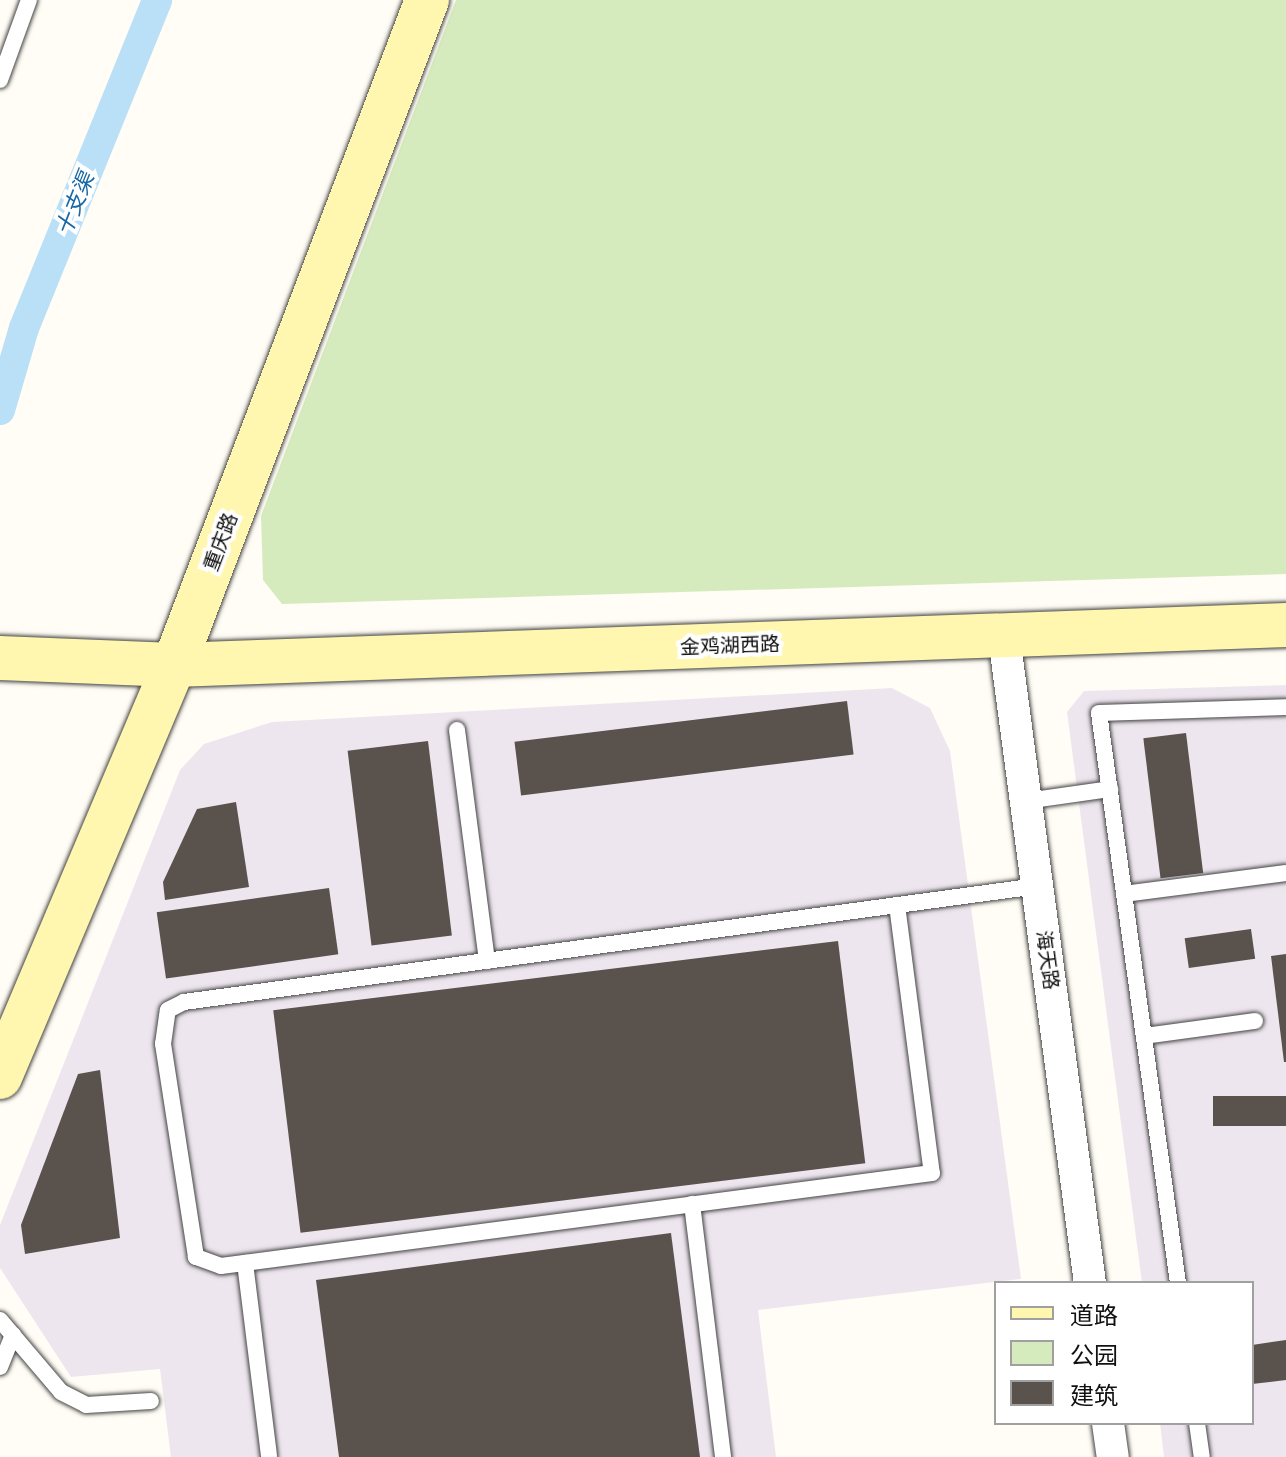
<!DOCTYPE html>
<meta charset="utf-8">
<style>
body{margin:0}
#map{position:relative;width:1286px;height:1457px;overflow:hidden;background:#fffdf5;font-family:Bitter,"Noto Sans SC",serif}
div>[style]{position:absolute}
.industrial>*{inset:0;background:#eee6ef}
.green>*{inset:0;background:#d5ebbd}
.canal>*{height:30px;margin:-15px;padding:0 15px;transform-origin:15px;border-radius:15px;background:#b9e0f7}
.building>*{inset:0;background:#5a524d;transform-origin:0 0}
.roads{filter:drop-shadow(0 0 2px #444) drop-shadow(0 0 2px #444)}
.lane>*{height:16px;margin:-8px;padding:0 8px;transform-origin:8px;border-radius:8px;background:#fff}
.street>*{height:32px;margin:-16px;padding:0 16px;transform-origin:16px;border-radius:16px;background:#fff}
.secondary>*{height:44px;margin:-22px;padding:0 22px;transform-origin:22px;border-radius:22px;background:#fff6b0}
span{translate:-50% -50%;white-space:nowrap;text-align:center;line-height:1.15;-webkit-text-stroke:8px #fff;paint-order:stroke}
.street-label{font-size:20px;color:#111}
.water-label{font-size:22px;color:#1768a6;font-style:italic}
.legend{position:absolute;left:994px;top:1281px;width:260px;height:144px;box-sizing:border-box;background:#fff;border:2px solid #a0a0a0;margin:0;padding:10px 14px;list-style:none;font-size:24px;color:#111}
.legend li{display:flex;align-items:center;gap:16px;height:40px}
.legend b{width:40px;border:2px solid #a0a0a0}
</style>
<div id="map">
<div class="industrial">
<i style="clip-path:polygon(1286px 685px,1286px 1457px,1164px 1457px,1160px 1423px,1252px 1423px,1252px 1283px,1142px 1283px,1067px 712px,1084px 691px)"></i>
<i style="clip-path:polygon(892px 688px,930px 708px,950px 751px,1021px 1279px,758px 1310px,776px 1457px,171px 1457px,160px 1369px,71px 1377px,0 1268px,0 1225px,180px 770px,204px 744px,272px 722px)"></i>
</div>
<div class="green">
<i style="clip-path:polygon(456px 0,1286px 0,1286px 574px,282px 604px,263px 580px,261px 516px)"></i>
</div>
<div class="canal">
<i style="left:0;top:410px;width:85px;rotate:-73.7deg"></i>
<i style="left:24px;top:328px;width:354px;rotate:-67.9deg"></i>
</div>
<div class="building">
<i style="left:847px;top:701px;width:54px;height:335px;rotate:83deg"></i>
<i style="left:1186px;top:733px;width:141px;height:43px;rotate:83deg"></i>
<i style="left:428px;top:741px;width:196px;height:81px;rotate:83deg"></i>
<i style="clip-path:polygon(236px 802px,249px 887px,165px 900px,163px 882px,197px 809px)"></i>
<i style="left:329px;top:888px;width:67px;height:174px;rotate:82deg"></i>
<i style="left:1251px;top:929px;width:30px;height:67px;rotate:82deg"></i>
<i style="left:838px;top:941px;width:224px;height:569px;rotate:83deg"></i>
<i style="clip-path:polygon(1286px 954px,1286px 1062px,1284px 1062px,1271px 956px)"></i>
<i style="clip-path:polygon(100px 1070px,120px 1238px,25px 1254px,21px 1225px,78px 1074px)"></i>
<i style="left:1286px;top:1096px;width:30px;height:73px;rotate:90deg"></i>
<i style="clip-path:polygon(671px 1233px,700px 1457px,339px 1457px,316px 1280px)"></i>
<i style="clip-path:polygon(1286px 1340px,1286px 1380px,1252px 1384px,1252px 1345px)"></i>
</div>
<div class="roads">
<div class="lane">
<i style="left:0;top:80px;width:85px;rotate:-70.1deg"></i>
<i style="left:457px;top:730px;width:233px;rotate:82.6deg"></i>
<i style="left:1026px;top:801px;width:85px;rotate:-8.1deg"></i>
<i style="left:1124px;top:894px;width:163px;rotate:-7.4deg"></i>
<i style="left:897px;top:905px;width:270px;rotate:82.6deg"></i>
<i style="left:932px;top:1173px;width:717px;rotate:172.55deg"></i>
<i style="left:221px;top:1266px;width:27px;rotate:-160deg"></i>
<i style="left:196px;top:1257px;width:216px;rotate:-98.8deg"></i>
<i style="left:163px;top:1044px;width:34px;rotate:-82deg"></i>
<i style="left:168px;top:1010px;width:18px;rotate:-27deg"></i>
<i style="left:184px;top:1002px;width:861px;rotate:-7.74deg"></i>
<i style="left:1144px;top:1036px;width:112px;rotate:-7.7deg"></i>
<i style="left:692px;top:1204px;width:255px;rotate:83deg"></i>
<i style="left:245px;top:1263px;width:195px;rotate:82.9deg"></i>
<i style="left:1178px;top:1283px;width:575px;rotate:-97.89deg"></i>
<i style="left:1099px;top:713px;width:187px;rotate:-1.8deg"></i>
<i style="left:0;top:1320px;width:94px;rotate:49.7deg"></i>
<i style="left:61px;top:1392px;width:28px;rotate:27deg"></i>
<i style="left:86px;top:1405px;width:65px;rotate:-3.5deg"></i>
<i style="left:0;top:1367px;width:35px;rotate:-68deg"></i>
<i style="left:1197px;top:1423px;width:34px;rotate:82deg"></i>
</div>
<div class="street">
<i style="left:1004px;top:637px;width:652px;rotate:82.42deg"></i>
<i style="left:1108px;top:1423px;width:34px;rotate:82deg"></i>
</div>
<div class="secondary">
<i style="left:0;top:658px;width:174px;rotate:2.3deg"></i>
<i style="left:174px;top:665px;width:1113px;rotate:-2.06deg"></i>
<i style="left:0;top:1077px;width:447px;rotate:-67.1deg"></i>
<i style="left:174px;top:665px;width:712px;rotate:-69.17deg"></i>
</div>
</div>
<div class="street-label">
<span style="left:221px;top:542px;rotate:-69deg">重庆路</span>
<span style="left:730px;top:646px;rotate:-2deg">金鸡湖西路</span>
<span style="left:1047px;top:960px;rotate:82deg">海天路</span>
</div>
<div class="water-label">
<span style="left:75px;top:204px;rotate:-68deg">十支渠</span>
</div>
<ul class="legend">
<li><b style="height:10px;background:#fff6b0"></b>道路</li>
<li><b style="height:22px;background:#d5ebbd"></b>公园</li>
<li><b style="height:22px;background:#5a524d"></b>建筑</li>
</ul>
</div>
